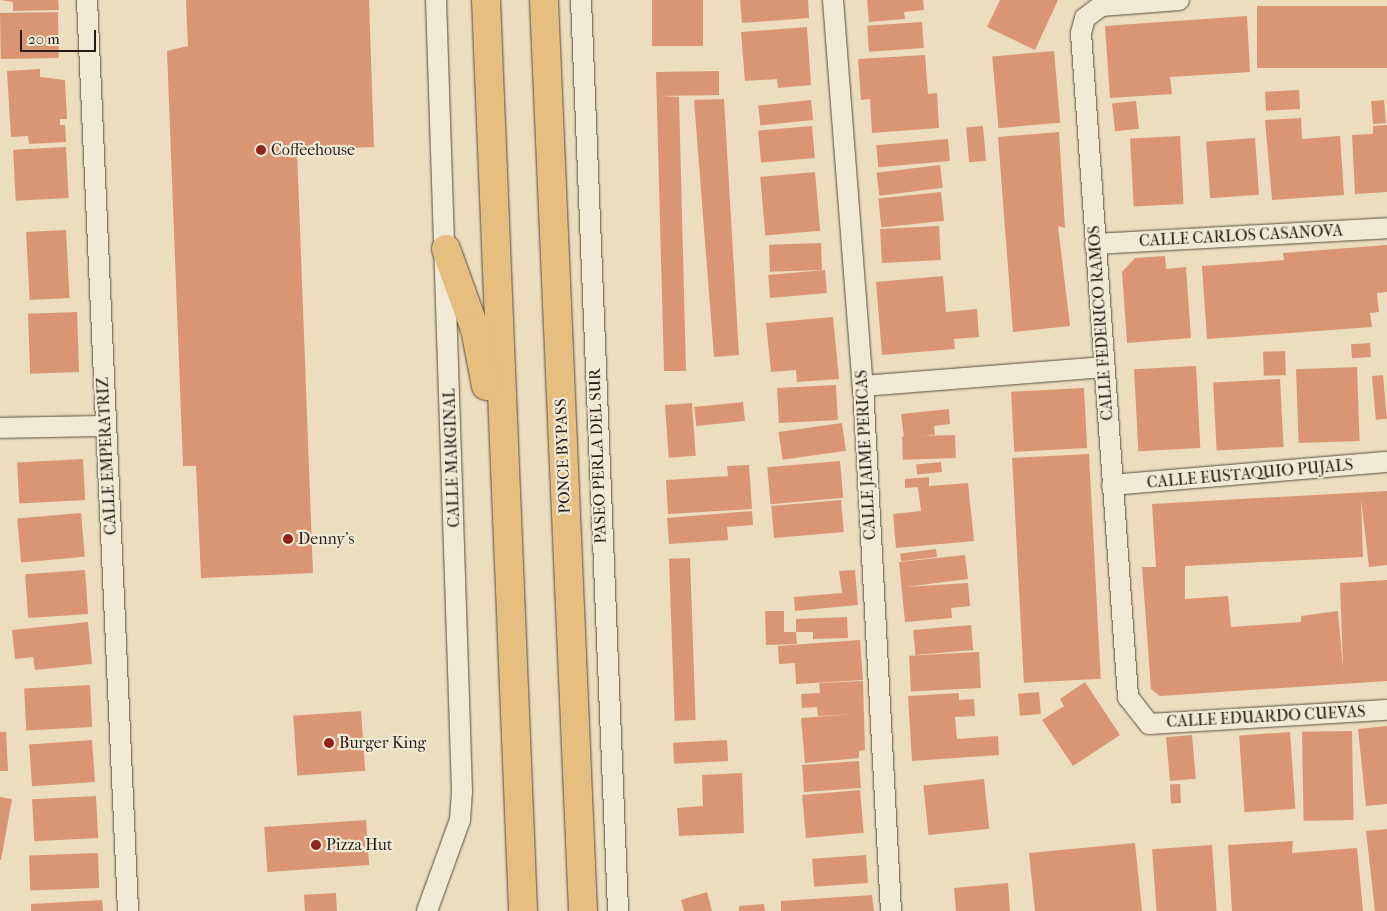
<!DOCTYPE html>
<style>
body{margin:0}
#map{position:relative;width:1387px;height:911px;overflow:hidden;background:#ebddbe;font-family:"IM FELL French Canon",serif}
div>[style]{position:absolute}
.building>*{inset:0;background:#da9674;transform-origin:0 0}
.roads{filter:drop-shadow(0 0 1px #594c3f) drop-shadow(0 0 1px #594c3f)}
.street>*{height:20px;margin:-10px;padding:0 10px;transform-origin:10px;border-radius:10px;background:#f2e9d5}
.highway>*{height:28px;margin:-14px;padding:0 14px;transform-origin:14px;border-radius:14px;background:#e6be7f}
.dots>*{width:14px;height:14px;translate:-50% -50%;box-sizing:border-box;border:2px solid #f2e9d5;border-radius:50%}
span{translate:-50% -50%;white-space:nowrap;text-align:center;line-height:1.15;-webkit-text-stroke:4.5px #f2e9d5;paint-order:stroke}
.poi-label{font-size:16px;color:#281b15}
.left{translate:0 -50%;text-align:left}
.street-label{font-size:16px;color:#281b15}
.scale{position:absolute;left:20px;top:30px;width:76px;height:22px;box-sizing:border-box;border:2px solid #281b15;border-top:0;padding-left:6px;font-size:15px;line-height:18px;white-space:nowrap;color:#281b15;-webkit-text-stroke:4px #f2e9d5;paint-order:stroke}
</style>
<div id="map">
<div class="building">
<i style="clip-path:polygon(0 0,58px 0,59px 10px,13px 11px,13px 2px)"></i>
<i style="clip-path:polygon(186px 0,369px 0,374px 147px,297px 150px,313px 573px,201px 578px,196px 466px,183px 466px,167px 51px,188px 46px)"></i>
<i style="left:652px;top:0;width:51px;height:46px"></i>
<i style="clip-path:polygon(740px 0,808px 0,809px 18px,742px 23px)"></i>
<i style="clip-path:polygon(867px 0,923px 0,924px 10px,904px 12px,905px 19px,869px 22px)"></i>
<i style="clip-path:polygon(1000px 0,1058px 0,1035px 50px,987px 27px)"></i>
<i style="left:1387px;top:6px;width:62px;height:130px;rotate:90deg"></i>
<i style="left:58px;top:12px;width:46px;height:58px;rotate:89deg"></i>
<i style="clip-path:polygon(1247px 16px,1250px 72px,1170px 77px,1172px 94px,1110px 98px,1105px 26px)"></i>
<i style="left:922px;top:22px;width:26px;height:55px;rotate:86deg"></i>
<i style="clip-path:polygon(807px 27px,811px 85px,778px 88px,777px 79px,745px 81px,741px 32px)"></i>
<i style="left:1054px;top:51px;width:72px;height:62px;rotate:85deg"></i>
<i style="clip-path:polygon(925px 55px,928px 94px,937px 93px,939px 128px,872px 133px,870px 99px,861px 100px,858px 59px)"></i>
<i style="clip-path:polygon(40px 69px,40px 77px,65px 80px,67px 119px,60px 119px,60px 125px,65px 125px,66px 142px,29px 144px,28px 136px,11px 137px,7px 71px)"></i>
<i style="clip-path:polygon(719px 71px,719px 95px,662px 96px,679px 97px,686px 371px,664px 371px,656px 72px)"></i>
<i style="left:1299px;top:90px;width:19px;height:34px;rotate:87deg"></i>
<i style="clip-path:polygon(724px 99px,739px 355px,714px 357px,694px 100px)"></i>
<i style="left:811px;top:100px;width:20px;height:53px;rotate:84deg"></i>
<i style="left:1384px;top:100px;width:23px;height:13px;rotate:85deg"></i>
<i style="left:1136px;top:101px;width:28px;height:24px;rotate:84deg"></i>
<i style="clip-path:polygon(1301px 118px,1302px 139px,1340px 136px,1344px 195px,1272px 200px,1265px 120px)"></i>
<i style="clip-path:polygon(1387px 125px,1387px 192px,1355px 194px,1352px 135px,1373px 134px,1373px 126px)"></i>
<i style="left:812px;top:126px;width:32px;height:54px;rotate:85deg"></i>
<i style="left:983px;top:126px;width:35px;height:17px;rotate:85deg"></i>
<i style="clip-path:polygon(1059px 132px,1065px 228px,1058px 226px,1070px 326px,1013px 332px,998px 137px)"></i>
<i style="left:1180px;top:136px;width:68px;height:50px;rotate:87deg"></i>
<i style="left:1255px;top:138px;width:57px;height:49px;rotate:86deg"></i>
<i style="left:948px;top:139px;width:22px;height:72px;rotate:85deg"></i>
<i style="left:66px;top:147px;width:51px;height:53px;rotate:87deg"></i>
<i style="left:940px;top:165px;width:23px;height:64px;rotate:83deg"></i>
<i style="left:815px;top:172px;width:59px;height:55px;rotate:85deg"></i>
<i style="left:941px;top:192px;width:29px;height:63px;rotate:84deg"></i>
<i style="left:939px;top:226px;width:34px;height:59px;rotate:87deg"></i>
<i style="left:66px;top:230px;width:68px;height:40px;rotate:87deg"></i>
<i style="left:821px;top:243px;width:27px;height:52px;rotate:88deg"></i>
<i style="clip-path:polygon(1387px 245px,1387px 292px,1377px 293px,1379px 312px,1370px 313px,1372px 327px,1207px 339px,1202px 266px,1284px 260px,1283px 253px)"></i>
<i style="clip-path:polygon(1165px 256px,1166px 269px,1186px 267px,1191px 338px,1127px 343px,1122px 272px,1135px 258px)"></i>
<i style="left:825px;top:270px;width:23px;height:57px;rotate:85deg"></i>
<i style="clip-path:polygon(943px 276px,946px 312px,977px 309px,979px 337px,954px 339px,955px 349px,882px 355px,876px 282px)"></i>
<i style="left:77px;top:312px;width:60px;height:49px;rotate:88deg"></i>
<i style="clip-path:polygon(833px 317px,839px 379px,797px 382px,796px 370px,771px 372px,766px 323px)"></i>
<i style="left:1370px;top:343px;width:14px;height:19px;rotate:86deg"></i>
<i style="left:1285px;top:351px;width:24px;height:22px;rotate:88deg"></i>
<i style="left:1196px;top:366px;width:82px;height:62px;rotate:87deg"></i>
<i style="left:1357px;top:367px;width:74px;height:61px;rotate:88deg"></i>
<i style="left:1383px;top:375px;width:44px;height:11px;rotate:85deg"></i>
<i style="left:1280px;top:379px;width:68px;height:67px;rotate:87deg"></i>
<i style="left:836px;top:385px;width:35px;height:59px;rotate:87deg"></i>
<i style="left:1084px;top:388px;width:60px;height:73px;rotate:87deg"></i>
<i style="left:743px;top:402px;width:19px;height:49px;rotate:84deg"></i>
<i style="left:692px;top:403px;width:53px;height:27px;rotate:86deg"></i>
<i style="clip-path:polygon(949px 409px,950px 424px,934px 426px,935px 435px,904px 438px,901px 414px)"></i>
<i style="left:842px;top:423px;width:28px;height:64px;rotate:82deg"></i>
<i style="left:955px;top:435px;width:23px;height:53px;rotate:88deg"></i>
<i style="left:1089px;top:454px;width:225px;height:77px;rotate:87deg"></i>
<i style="left:83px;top:459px;width:41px;height:66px;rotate:87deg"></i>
<i style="left:840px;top:461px;width:37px;height:73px;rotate:85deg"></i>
<i style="left:941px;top:462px;width:10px;height:25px;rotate:84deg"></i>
<i style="clip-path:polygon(749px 465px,752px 509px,668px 514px,666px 480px,728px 476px,727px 466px)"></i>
<i style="clip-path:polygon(929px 477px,929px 486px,968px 483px,974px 541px,896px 548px,893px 514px,921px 511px,918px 487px,905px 488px,905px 479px)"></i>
<i style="clip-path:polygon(1387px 491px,1387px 565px,1369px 567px,1361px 499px,1363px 557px,1185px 566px,1185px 599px,1228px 596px,1231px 627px,1301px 622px,1301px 616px,1338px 611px,1343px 669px,1340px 583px,1387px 580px,1387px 681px,1160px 696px,1151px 689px,1142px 567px,1156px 567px,1152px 504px)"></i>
<i style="left:841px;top:500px;width:32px;height:70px;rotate:85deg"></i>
<i style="clip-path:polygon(752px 511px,753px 525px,727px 527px,728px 540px,669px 544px,667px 518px)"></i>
<i style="left:81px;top:513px;width:44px;height:64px;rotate:85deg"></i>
<i style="left:936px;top:549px;width:8px;height:36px;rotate:83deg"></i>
<i style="clip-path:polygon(965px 555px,968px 579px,905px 587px,968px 583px,970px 606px,951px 608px,952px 618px,905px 622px,899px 562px)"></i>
<i style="left:690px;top:558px;width:162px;height:21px;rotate:88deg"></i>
<i style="left:85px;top:570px;width:44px;height:60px;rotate:86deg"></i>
<i style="clip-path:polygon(855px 570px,858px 605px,795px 611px,794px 597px,842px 593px,839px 571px)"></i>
<i style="clip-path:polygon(765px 611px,784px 611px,784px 632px,796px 632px,797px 644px,766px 645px)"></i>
<i style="clip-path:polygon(847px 617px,848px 638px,813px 639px,813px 632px,796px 632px,796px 619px)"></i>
<i style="clip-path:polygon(88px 622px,92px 664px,35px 670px,33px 657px,15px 659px,12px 630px)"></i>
<i style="left:971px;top:625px;width:25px;height:58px;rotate:85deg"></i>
<i style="clip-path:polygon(860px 640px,863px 680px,796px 684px,795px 663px,779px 664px,778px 646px)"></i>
<i style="left:979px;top:652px;width:36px;height:70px;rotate:87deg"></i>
<i style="clip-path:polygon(863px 681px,865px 750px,859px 751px,859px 758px,805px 763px,801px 718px,855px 714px,818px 716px,817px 707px,802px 708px,801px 694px,820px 693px,819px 683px)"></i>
<i style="clip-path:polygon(1085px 682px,1120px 735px,1073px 766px,1042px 720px,1064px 706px,1060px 699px)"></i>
<i style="left:90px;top:685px;width:42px;height:66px;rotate:87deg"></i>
<i style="left:1039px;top:692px;width:22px;height:21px;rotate:85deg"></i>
<i style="clip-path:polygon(959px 693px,959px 700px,974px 699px,975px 716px,955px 717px,957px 739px,998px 736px,999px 755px,912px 761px,908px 696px)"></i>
<i style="left:361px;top:711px;width:60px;height:68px;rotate:86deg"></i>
<i style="clip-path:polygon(1387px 726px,1387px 804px,1366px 806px,1358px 729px)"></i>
<i style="left:1352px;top:731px;width:89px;height:50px;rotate:89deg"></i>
<i style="clip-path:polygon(0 732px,6px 732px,8px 771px,0 771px)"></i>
<i style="left:1290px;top:732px;width:77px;height:51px;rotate:86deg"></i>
<i style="left:1192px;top:735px;width:44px;height:26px;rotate:85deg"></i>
<i style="left:92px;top:740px;width:42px;height:63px;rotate:86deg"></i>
<i style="left:727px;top:740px;width:21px;height:54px;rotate:87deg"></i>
<i style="left:859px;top:761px;width:27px;height:57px;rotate:86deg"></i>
<i style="clip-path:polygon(742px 773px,744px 833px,679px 836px,677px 808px,703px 806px,702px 775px)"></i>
<i style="left:984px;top:779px;width:50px;height:61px;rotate:84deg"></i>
<i style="left:1180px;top:784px;width:19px;height:10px;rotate:87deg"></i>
<i style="left:860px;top:790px;width:43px;height:58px;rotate:85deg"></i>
<i style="left:96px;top:796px;width:42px;height:64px;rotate:87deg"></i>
<i style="clip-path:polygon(0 797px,12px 799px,1px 860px,0 860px)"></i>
<i style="left:366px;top:820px;width:45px;height:102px;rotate:86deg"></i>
<i style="clip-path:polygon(1387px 829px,1387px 911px,1375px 911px,1366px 831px)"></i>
<i style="clip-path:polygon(1293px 841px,1292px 853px,1357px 848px,1363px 911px,1232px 911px,1228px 845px)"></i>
<i style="clip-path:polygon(1135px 843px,1142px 911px,1035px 911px,1029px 853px)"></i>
<i style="left:1212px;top:845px;width:66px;height:60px;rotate:86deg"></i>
<i style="left:98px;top:853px;width:35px;height:69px;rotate:88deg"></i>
<i style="left:866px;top:855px;width:28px;height:54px;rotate:86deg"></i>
<i style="clip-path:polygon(1008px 883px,1010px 911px,956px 911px,954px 888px)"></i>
<i style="clip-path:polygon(707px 892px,712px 911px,684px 911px,681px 900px)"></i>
<i style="left:336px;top:893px;width:18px;height:32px;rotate:87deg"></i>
<i style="clip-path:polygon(872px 895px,874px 911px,781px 911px,781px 901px)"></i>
<i style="clip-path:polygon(102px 900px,103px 911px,31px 911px,31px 904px)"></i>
<i style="clip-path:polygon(764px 904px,765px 911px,739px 911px,739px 906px)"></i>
</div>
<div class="roads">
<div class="street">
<i style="left:87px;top:0;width:912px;rotate:87.42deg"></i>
<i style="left:581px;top:0;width:912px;rotate:87.67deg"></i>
<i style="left:833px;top:0;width:387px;rotate:85.6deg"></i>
<i style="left:863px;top:386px;width:526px;rotate:86.95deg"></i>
<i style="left:1179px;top:0;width:78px;rotate:175.6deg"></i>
<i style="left:1101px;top:6px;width:20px;rotate:143deg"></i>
<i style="left:1085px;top:18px;width:16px;rotate:105deg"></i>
<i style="left:1081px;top:33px;width:666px;rotate:85.95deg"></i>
<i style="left:1128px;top:697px;width:34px;rotate:52deg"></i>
<i style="left:1149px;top:724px;width:238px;rotate:-3.4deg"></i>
<i style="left:1095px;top:244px;width:292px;rotate:-3.1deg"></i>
<i style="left:863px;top:386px;width:242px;rotate:-4.5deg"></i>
<i style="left:0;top:428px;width:106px;rotate:-1.1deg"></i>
<i style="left:1112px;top:485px;width:276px;rotate:-4.8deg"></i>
<i style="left:427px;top:911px;width:97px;rotate:-70.1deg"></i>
<i style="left:460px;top:820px;width:29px;rotate:-86deg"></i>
<i style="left:462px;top:791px;width:791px;rotate:-91.88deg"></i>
</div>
<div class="highway">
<i style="left:486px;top:0;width:912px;rotate:87.67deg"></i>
<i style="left:544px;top:0;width:912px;rotate:87.55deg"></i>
<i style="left:446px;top:249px;width:85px;rotate:70.1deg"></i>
<i style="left:475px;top:329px;width:58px;rotate:79.1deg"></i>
</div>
</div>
<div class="dots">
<i style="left:261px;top:150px;background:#8f2418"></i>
<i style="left:288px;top:539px;background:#8f2418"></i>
<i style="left:329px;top:743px;background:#8f2418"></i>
<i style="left:316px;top:845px;background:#8f2418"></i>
</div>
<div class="poi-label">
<span class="left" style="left:271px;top:150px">Coffeehouse</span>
<span class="left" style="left:298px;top:539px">Denny's</span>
<span class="left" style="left:339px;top:743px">Burger King</span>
<span class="left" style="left:326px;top:845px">Pizza Hut</span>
</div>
<div class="street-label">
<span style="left:1241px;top:236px;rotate:-3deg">CALLE CARLOS CASANOVA</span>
<span style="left:1101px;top:323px;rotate:-94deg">CALLE FEDERICO RAMOS</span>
<span style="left:866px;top:455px;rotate:-93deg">CALLE JAIME PERICAS</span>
<span style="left:107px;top:456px;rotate:-93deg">CALLE EMPERATRIZ</span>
<span style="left:563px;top:456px;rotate:-92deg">PONCE BYPASS</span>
<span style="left:598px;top:456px;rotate:-92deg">PASEO PERLA DEL SUR</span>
<span style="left:452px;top:458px;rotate:-92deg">CALLE MARGINAL</span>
<span style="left:1250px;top:474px;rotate:-5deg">CALLE EUSTAQUIO PUJALS</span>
<span style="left:1266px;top:717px;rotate:-3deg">CALLE EDUARDO CUEVAS</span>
</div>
<div class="scale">20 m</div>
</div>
